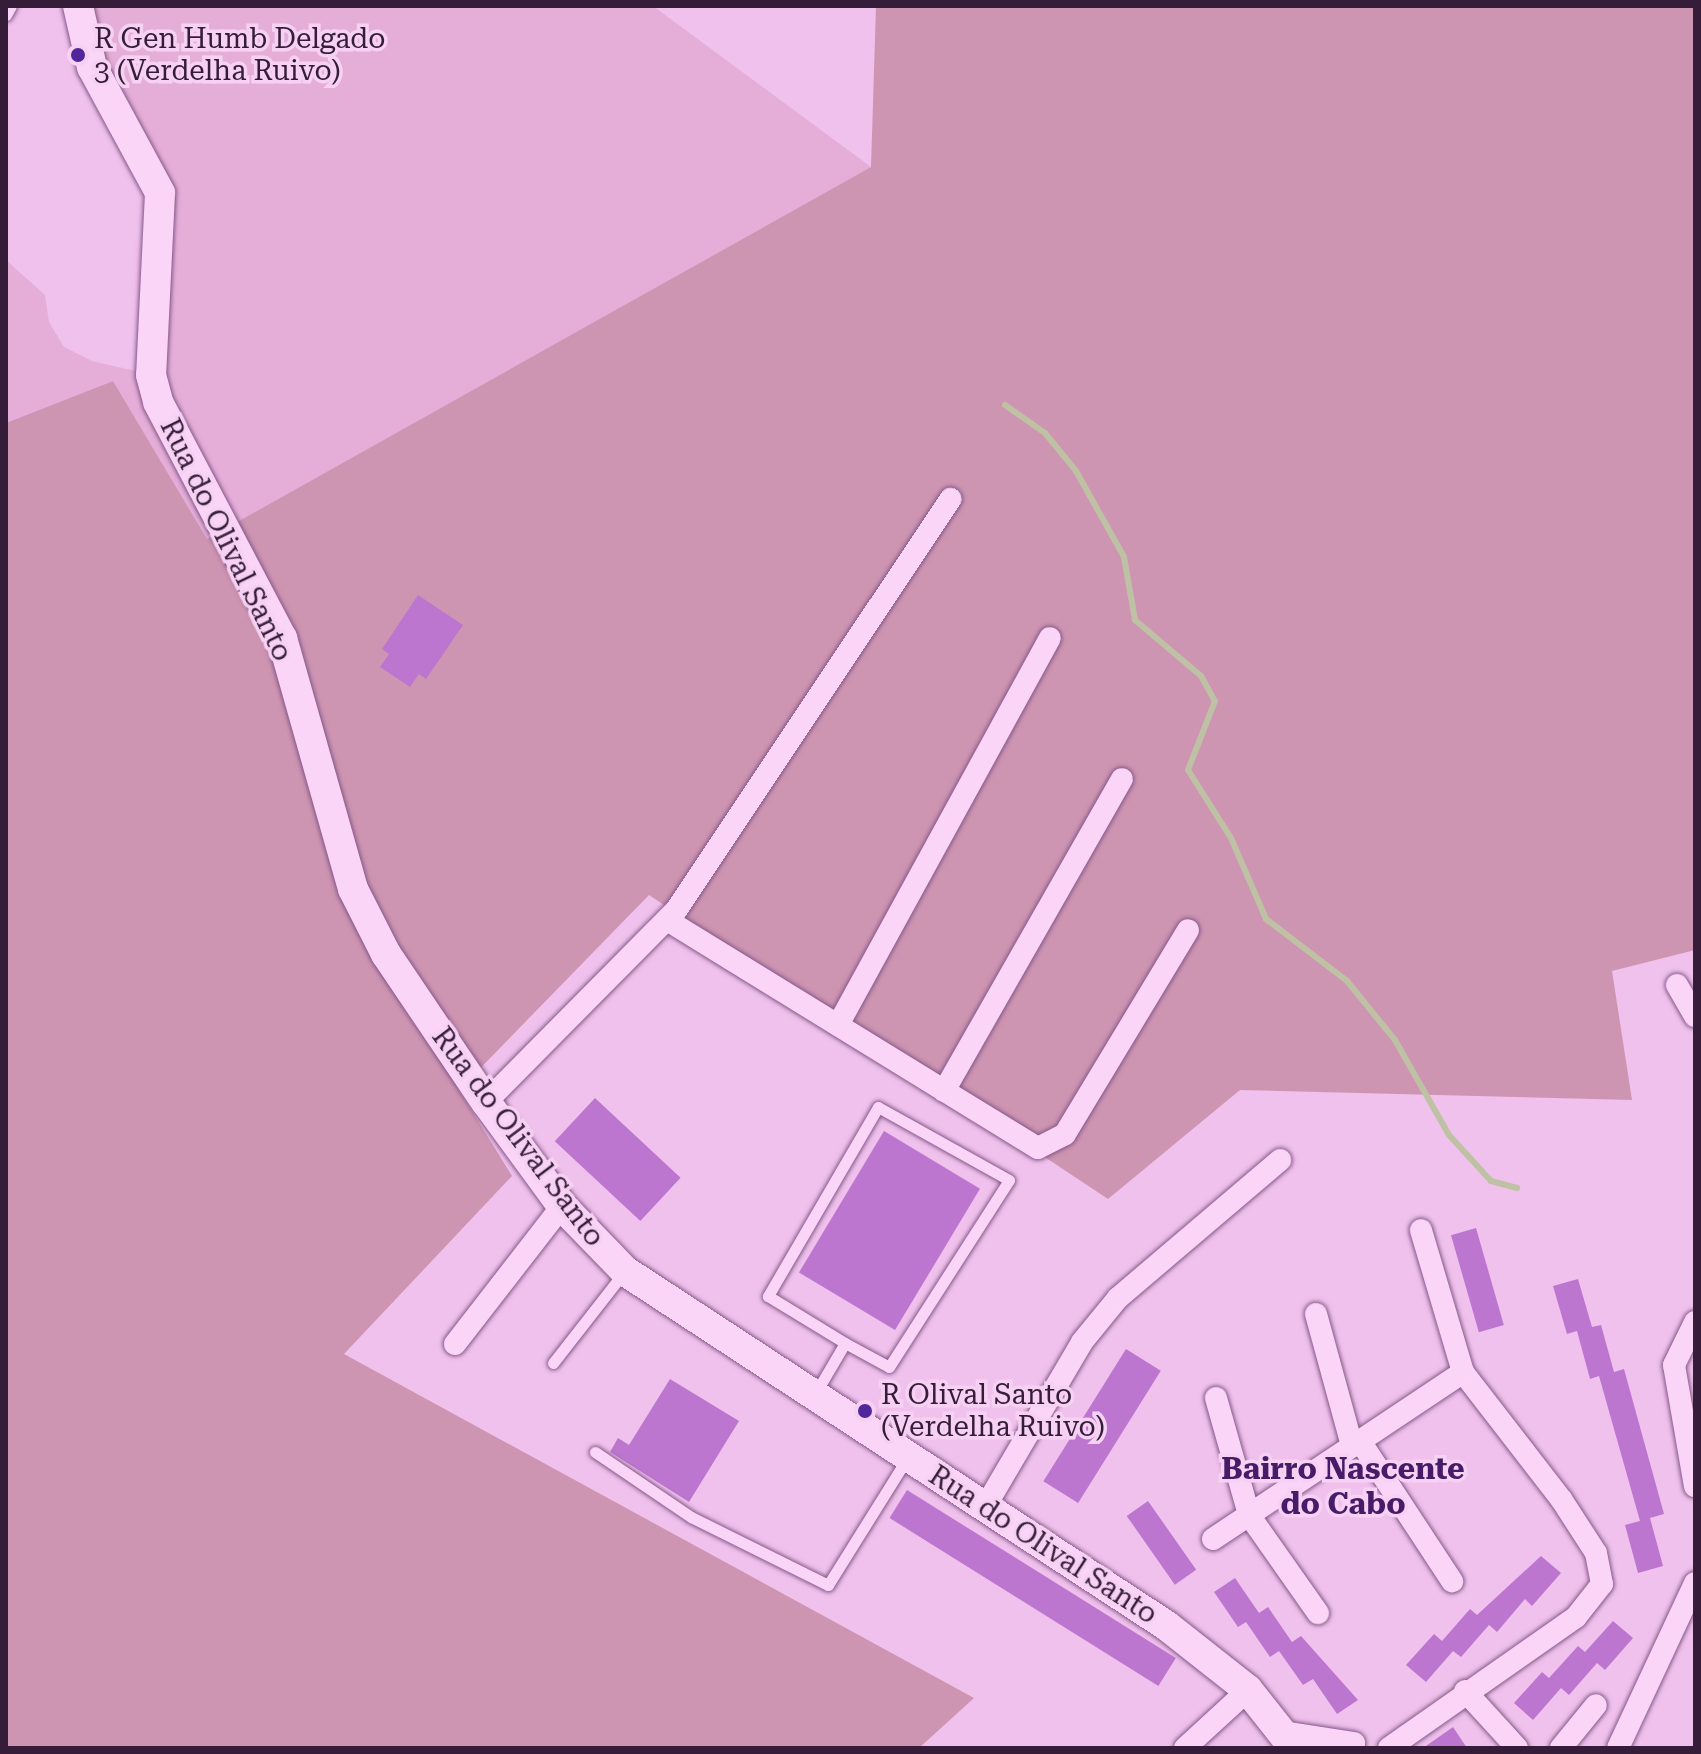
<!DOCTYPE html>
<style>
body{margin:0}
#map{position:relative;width:1701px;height:1754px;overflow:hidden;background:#efc1ec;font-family:"Roboto Serif",serif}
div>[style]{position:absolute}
.farmland>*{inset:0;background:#e5aed9}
.green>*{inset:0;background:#ce95b2}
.stream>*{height:6px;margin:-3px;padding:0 3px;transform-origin:3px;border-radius:3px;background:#bfc1a4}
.building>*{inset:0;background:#bc76cf;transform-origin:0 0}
.roads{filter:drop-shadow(0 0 2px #855889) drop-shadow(0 0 2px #855889)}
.lane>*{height:11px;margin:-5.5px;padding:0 5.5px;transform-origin:5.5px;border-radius:5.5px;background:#fad5f7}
.street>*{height:22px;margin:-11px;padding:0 11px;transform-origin:11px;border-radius:11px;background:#fad5f7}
.secondary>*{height:30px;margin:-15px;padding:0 15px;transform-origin:15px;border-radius:15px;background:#fad5f7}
.dots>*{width:22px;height:22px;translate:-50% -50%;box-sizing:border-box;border:4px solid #f6d1f3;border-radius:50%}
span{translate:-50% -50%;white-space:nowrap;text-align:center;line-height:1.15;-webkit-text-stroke:7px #f6d1f3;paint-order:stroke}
.poi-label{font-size:28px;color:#351d39}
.left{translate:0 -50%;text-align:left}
.street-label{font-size:28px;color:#351d39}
.neighbourhood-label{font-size:30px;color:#471b67;font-weight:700}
.frame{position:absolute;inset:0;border:8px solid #351d39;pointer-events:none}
</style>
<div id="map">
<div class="farmland">
<i style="clip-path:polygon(90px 6px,653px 6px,871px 167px,207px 540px,113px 381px,6px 423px,6px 260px,45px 295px,49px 322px,64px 347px,92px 361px,162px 377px,169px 221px,101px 66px)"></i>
</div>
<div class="green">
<i style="clip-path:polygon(876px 6px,1695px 6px,1695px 950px,1612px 971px,1632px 1100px,1240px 1090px,1108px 1199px,649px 895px,459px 1090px,512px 1176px,344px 1354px,974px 1698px,919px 1748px,6px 1748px,6px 423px,113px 381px,207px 539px,871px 167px)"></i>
</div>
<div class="stream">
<i style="left:1005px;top:405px;width:49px;rotate:35deg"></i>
<i style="left:1045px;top:433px;width:49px;rotate:50.8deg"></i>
<i style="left:1076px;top:471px;width:98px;rotate:60.8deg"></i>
<i style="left:1124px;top:557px;width:64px;rotate:80.1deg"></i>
<i style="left:1135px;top:620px;width:87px;rotate:40.3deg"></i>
<i style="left:1201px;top:676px;width:29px;rotate:61deg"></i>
<i style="left:1215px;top:701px;width:74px;rotate:111.4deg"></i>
<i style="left:1188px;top:770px;width:80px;rotate:57.7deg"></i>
<i style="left:1231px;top:838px;width:88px;rotate:66.6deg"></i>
<i style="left:1266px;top:919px;width:102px;rotate:37.4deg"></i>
<i style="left:1347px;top:981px;width:76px;rotate:50.9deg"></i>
<i style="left:1395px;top:1040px;width:109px;rotate:60.4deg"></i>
<i style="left:1449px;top:1135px;width:62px;rotate:47.6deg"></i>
<i style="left:1491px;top:1181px;width:27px;rotate:15deg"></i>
</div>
<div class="building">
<i style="clip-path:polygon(418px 595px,463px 625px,426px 679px,419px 674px,410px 687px,380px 667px,389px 654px,382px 649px)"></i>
<i style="left:595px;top:1098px;width:117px;height:59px;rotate:43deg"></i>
<i style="left:884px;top:1131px;width:112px;height:165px;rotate:31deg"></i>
<i style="left:1476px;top:1228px;width:101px;height:26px;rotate:74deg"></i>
<i style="clip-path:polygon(1578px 1279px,1592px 1327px,1601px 1325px,1614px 1372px,1624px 1369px,1664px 1514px,1643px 1520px,1650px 1518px,1663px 1566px,1638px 1573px,1625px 1525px,1640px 1521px,1599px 1376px,1590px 1379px,1577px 1331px,1567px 1334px,1553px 1286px)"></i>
<i style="left:1126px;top:1349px;width:41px;height:156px;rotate:32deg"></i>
<i style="clip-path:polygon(670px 1379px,739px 1421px,689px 1502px,610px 1452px,618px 1438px,629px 1445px)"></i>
<i style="left:907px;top:1490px;width:317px;height:33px;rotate:32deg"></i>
<i style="left:1148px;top:1501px;width:84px;height:26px;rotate:55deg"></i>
<i style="clip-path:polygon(1541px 1556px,1561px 1573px,1532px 1606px,1525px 1599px,1497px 1632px,1489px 1625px,1461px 1657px,1453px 1651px,1426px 1682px,1406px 1665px,1434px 1634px,1442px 1641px,1470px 1609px,1477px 1615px)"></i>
<i style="clip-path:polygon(1235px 1578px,1259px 1613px,1268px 1607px,1292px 1642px,1301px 1636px,1358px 1700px,1337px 1714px,1313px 1679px,1303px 1685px,1279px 1651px,1270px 1657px,1246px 1622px,1238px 1627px,1214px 1592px)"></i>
<i style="clip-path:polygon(1613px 1621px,1633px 1638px,1605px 1670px,1597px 1663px,1569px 1695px,1561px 1688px,1533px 1720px,1514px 1703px,1542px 1672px,1549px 1678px,1578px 1646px,1585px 1652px)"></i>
<i style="clip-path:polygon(1453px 1727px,1467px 1748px,1423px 1748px)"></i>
</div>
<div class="roads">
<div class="lane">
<i style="left:6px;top:15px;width:10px;rotate:-61deg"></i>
<i style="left:553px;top:1363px;width:115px;rotate:-52deg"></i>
<i style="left:815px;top:1394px;width:59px;rotate:-59.5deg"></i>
<i style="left:845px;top:1343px;width:50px;rotate:28.6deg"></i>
<i style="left:889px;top:1367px;width:222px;rotate:-57.3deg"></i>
<i style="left:1009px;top:1180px;width:150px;rotate:-150.9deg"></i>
<i style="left:878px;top:1107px;width:219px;rotate:120.2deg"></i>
<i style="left:768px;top:1296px;width:90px;rotate:31.4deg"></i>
<i style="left:595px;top:1452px;width:116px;rotate:34.1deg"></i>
<i style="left:691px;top:1517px;width:153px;rotate:26.4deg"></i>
<i style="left:828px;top:1585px;width:151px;rotate:-58deg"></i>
</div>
<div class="street">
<i style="left:667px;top:920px;width:435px;rotate:31.6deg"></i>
<i style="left:1038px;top:1148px;width:30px;rotate:-27deg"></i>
<i style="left:1065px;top:1134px;width:238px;rotate:-58.9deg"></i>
<i style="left:1677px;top:985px;width:36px;rotate:60deg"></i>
<i style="left:838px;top:1025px;width:441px;rotate:-61.3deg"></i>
<i style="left:944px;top:1091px;width:359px;rotate:-60.3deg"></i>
<i style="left:486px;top:1102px;width:272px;rotate:-45.3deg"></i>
<i style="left:677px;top:909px;width:493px;rotate:-56.3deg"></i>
<i style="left:1316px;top:1314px;width:137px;rotate:74.7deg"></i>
<i style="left:1695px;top:1322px;width:48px;rotate:116deg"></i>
<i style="left:1674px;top:1365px;width:123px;rotate:80.2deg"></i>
<i style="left:455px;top:1344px;width:175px;rotate:-52.2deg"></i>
<i style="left:1216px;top:1398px;width:122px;rotate:74.2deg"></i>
<i style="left:1249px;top:1515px;width:120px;rotate:54.9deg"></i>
<i style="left:1360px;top:1441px;width:168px;rotate:56.7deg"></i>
<i style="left:985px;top:1507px;width:191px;rotate:-59.5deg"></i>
<i style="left:1082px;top:1342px;width:57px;rotate:-50.7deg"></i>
<i style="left:1118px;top:1298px;width:213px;rotate:-40.4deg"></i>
<i style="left:1213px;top:1539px;width:301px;rotate:-33.7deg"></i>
<i style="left:1465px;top:1691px;width:77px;rotate:47.6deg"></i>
<i style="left:1283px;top:1732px;width:72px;rotate:8.8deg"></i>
<i style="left:1185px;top:1748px;width:86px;rotate:-42.6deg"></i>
<i style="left:1389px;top:1748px;width:228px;rotate:-35deg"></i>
<i style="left:1576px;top:1617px;width:42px;rotate:-51.8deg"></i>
<i style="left:1602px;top:1584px;width:32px;rotate:-101deg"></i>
<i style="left:1596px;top:1553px;width:64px;rotate:-122.9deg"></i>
<i style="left:1561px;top:1499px;width:160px;rotate:-127.7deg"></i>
<i style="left:1463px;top:1372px;width:148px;rotate:-106.5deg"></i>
<i style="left:1561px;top:1748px;width:55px;rotate:-50.9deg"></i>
<i style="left:1618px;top:1748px;width:182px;rotate:-65deg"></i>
</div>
<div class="secondary">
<i style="left:78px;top:6px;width:63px;rotate:77.1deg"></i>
<i style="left:92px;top:67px;width:143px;rotate:61.6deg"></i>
<i style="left:160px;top:193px;width:182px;rotate:92.8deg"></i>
<i style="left:151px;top:375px;width:28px;rotate:75deg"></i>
<i style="left:158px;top:402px;width:267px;rotate:62.3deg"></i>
<i style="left:282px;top:638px;width:261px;rotate:74.2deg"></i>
<i style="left:353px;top:889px;width:73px;rotate:63.1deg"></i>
<i style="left:386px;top:954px;width:179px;rotate:56deg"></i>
<i style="left:486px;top:1102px;width:129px;rotate:53.8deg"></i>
<i style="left:562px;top:1206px;width:91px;rotate:45.9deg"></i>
<i style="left:625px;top:1271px;width:648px;rotate:33.22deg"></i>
<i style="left:1167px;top:1626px;width:103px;rotate:38.3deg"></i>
<i style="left:1248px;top:1690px;width:74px;rotate:51.6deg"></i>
</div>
</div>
<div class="dots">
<i style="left:78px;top:55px;background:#51269a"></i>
<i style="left:865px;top:1411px;background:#51269a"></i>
</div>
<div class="poi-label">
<span class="left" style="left:94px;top:55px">R Gen Humb Delgado<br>3 (Verdelha Ruivo)</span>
<span class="left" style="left:881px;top:1411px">R Olival Santo<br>(Verdelha Ruivo)</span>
</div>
<div class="street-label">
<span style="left:226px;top:540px;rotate:64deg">Rua do Olival Santo</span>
<span style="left:518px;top:1137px;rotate:53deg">Rua do Olival Santo</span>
<span style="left:1043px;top:1545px;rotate:33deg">Rua do Olival Santo</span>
</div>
<div class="neighbourhood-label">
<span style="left:1343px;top:1486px">Bairro Nascente<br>do Cabo</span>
</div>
<div class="frame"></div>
</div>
